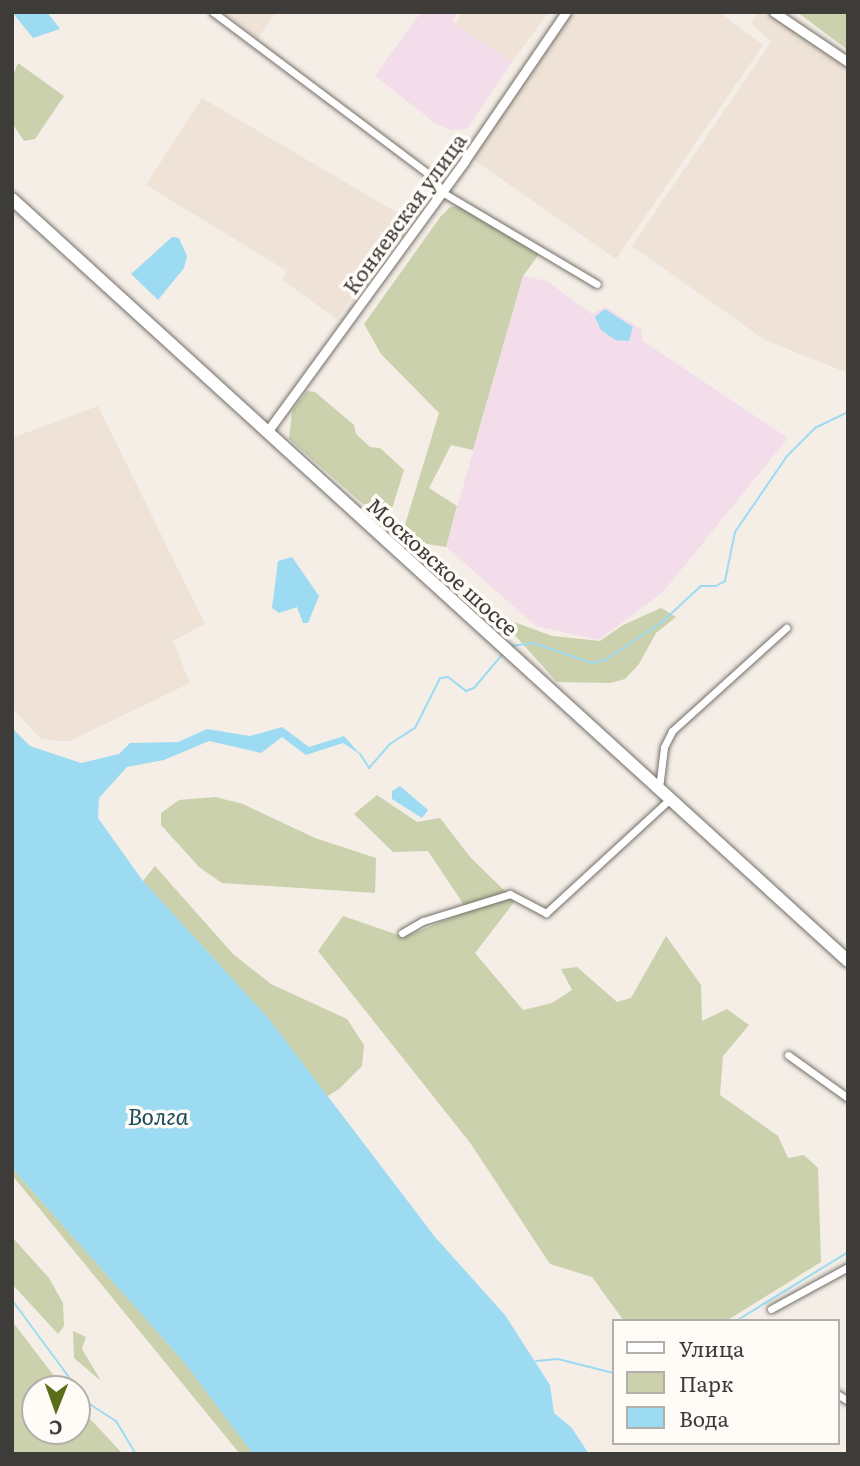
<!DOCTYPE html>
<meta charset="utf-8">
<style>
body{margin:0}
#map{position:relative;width:860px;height:1466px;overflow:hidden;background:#f4eee7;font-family:Literata,serif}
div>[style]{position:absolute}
.commercial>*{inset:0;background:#f4ddeb}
.built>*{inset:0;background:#eee3d6}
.green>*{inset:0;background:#cad1ac}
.water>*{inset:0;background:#9ddbf2}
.stream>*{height:2px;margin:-1px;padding:0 1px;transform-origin:1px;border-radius:1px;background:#9ddbf2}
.roads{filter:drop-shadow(0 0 2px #746f69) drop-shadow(0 0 2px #746f69)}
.minor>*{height:7px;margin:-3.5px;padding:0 3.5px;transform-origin:3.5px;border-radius:3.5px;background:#fff}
.tertiary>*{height:9px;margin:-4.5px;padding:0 4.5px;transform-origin:4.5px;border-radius:4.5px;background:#fff}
.primary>*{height:12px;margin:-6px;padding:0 6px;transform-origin:6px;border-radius:6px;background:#fff}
span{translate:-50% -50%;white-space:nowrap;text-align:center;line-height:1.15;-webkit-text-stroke:7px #fffbf7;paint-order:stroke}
.street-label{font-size:21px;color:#3e3c39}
.water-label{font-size:23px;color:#184c5d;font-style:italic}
.frame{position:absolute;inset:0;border:14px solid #3e3c39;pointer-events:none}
.legend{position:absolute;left:612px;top:1319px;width:228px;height:126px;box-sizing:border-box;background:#fffbf7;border:2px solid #b2afab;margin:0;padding:9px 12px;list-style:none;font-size:21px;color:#3e3c39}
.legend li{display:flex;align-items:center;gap:14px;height:35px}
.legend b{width:35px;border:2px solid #b2afab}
.north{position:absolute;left:21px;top:1375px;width:70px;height:70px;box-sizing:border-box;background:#fffbf7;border:2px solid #b2afab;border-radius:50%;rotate:181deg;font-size:19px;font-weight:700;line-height:28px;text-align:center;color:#3e3c39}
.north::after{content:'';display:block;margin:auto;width:24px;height:32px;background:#5b6d1a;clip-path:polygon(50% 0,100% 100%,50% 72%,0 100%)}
</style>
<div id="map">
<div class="commercial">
<i style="clip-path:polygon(421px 12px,458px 12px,452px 21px,512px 62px,467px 129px,450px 130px,435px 123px,375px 76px)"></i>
<i style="clip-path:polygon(523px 276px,547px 281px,592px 314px,606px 307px,641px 329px,643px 341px,788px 438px,663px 592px,599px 640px,536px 626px,446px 547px)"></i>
</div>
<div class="built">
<i style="clip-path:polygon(225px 12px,276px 12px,258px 38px)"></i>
<i style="clip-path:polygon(462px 12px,549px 12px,512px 62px,455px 24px)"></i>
<i style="clip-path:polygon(570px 12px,719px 12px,763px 45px,616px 259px,471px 158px)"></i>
<i style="clip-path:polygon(759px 12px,769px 12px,848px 68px,848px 373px,765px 340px,632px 246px,771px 42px,751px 23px)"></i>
<i style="clip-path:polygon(202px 98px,406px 218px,337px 319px,282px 280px,287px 271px,146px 185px)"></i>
<i style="clip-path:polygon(98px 406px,205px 624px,173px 641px,190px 683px,70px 741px,57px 741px,40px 738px,12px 708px,12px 438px)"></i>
</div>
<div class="green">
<i style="clip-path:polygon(797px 12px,848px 12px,848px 50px)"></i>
<i style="clip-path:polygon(18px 63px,64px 96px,35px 139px,24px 141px,12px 123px,12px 78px)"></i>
<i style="clip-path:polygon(460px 206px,539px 254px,523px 276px,473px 450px,451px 445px,429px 488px,457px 506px,446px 547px,410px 541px,404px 528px,439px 413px,381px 354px,364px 324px,441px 216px,450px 207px)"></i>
<i style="clip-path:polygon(307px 391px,315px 392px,354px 425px,356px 434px,370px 447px,380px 448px,404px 470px,387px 525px,289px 439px,292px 411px)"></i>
<i style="clip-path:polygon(661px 608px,676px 617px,656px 633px,639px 664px,625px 679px,610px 683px,557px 682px,511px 631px,514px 622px,552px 636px,600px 641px,623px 625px)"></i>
<i style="clip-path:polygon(377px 795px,417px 822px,440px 818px,471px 858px,515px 901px,475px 953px,523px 1010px,552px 1003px,572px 990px,561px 969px,577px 967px,617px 1002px,631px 998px,666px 936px,701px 985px,702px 1021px,727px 1009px,749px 1025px,723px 1056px,720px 1095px,778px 1136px,788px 1158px,804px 1155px,818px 1168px,821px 1262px,726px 1321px,624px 1321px,592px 1277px,550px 1264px,471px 1144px,318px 951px,343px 916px,404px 937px,468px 911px,428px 851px,393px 852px,354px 814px)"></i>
<i style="clip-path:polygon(215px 797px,243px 804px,315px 838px,376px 858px,375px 893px,222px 883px,199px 867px,161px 825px,161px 813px,179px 800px)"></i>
<i style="clip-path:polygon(155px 866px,233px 954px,271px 984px,347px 1019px,364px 1045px,362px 1066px,339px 1089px,326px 1097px,269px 1019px,143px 881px)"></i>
<i style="clip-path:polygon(12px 1168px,183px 1361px,253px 1454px,240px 1454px,12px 1175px)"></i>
<i style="clip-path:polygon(12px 1237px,49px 1278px,63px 1303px,64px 1326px,58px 1334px,12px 1284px)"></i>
<i style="clip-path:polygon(12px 1321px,64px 1389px,35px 1389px,35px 1431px,77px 1431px,77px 1405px,123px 1454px,12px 1454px)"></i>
<i style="clip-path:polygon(73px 1331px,86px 1337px,82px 1349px,101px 1381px,74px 1358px)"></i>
</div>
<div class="water">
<i style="clip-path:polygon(12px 12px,47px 12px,60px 29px,33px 38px)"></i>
<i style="clip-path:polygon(172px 237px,179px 238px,187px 256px,184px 268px,158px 300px,131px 274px)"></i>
<i style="clip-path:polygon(605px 309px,633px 327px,629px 341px,615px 340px,601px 330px,595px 317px)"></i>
<i style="clip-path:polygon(292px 557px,319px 596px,308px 623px,303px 623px,297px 607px,279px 613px,272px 608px,278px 561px)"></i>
<i style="clip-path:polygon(282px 727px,309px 747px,344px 736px,361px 755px,343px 743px,306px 755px,282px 737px,261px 753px,209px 741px,164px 760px,127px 767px,99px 798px,98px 818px,143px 881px,269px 1019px,435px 1237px,505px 1315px,550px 1385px,554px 1413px,571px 1427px,589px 1454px,253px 1454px,183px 1361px,12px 1168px,12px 728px,30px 746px,81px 763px,119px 754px,130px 743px,178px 742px,207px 729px,250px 736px)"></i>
<i style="clip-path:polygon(400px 786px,428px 810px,422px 818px,392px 799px,392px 791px)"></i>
</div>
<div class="stream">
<i style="left:511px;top:646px;width:22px;rotate:-8deg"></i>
<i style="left:533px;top:643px;width:62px;rotate:18.7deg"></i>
<i style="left:592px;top:663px;width:13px;rotate:-13deg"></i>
<i style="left:605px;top:660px;width:69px;rotate:-33.7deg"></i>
<i style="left:662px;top:622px;width:53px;rotate:-42.7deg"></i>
<i style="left:701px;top:586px;width:15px"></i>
<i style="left:716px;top:586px;width:10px;rotate:-29deg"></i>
<i style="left:725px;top:581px;width:50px;rotate:-78.5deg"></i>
<i style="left:735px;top:532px;width:92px;rotate:-55.6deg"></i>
<i style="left:787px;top:456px;width:40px;rotate:-45deg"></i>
<i style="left:815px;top:428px;width:37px;rotate:-26deg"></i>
<i style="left:360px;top:754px;width:17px;rotate:57deg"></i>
<i style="left:369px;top:768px;width:32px;rotate:-49deg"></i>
<i style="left:390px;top:744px;width:30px;rotate:-33deg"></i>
<i style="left:415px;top:728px;width:56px;rotate:-63.4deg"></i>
<i style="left:440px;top:678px;width:8px;rotate:-7deg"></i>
<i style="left:448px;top:677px;width:23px;rotate:38deg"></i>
<i style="left:466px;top:691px;width:9px;rotate:-21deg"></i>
<i style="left:474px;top:688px;width:43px;rotate:-49.7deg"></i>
<i style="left:12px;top:1300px;width:128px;rotate:53.6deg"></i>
<i style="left:88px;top:1403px;width:33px;rotate:33deg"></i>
<i style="left:116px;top:1421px;width:39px;rotate:59deg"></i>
<i style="left:736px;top:1321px;width:132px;rotate:-31.6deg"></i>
<i style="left:536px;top:1361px;width:22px;rotate:-5deg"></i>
<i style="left:558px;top:1359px;width:57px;rotate:14.3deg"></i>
</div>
<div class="roads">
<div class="minor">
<i style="left:213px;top:12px;width:276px;rotate:36.9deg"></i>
<i style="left:434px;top:178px;width:16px;rotate:60deg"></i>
<i style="left:442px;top:192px;width:180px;rotate:30.7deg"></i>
<i style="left:659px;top:788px;width:41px;rotate:-83deg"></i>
<i style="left:664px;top:747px;width:18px;rotate:-63deg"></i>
<i style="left:672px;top:731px;width:154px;rotate:-42.1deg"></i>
<i style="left:402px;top:933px;width:24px;rotate:-30deg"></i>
<i style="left:423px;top:921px;width:91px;rotate:-17.2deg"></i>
<i style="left:510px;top:894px;width:41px;rotate:27.8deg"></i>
<i style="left:546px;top:913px;width:168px;rotate:-42.6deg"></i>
<i style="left:788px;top:1055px;width:74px;rotate:35.6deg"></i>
<i style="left:771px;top:1309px;width:88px;rotate:-28.6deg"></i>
<i style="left:837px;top:1394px;width:13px;rotate:32deg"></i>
</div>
<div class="tertiary">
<i style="left:774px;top:12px;width:89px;rotate:34deg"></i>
<i style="left:267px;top:432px;width:336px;rotate:-53.9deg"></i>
<i style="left:465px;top:160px;width:179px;rotate:-55.7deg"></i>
</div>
<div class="primary">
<i style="left:12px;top:199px;width:1131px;rotate:42.35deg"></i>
</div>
</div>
<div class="street-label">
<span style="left:404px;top:213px;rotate:-54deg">Коняевская улица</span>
<span style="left:443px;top:566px;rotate:42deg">Московское шоссе</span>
</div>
<div class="water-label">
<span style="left:158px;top:1115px">Волга</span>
</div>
<div class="frame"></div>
<ul class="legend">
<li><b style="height:9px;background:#fff"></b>Улица</li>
<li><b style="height:19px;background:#cad1ac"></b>Парк</li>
<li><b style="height:19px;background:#9ddbf2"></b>Вода</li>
</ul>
<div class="north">С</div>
</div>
